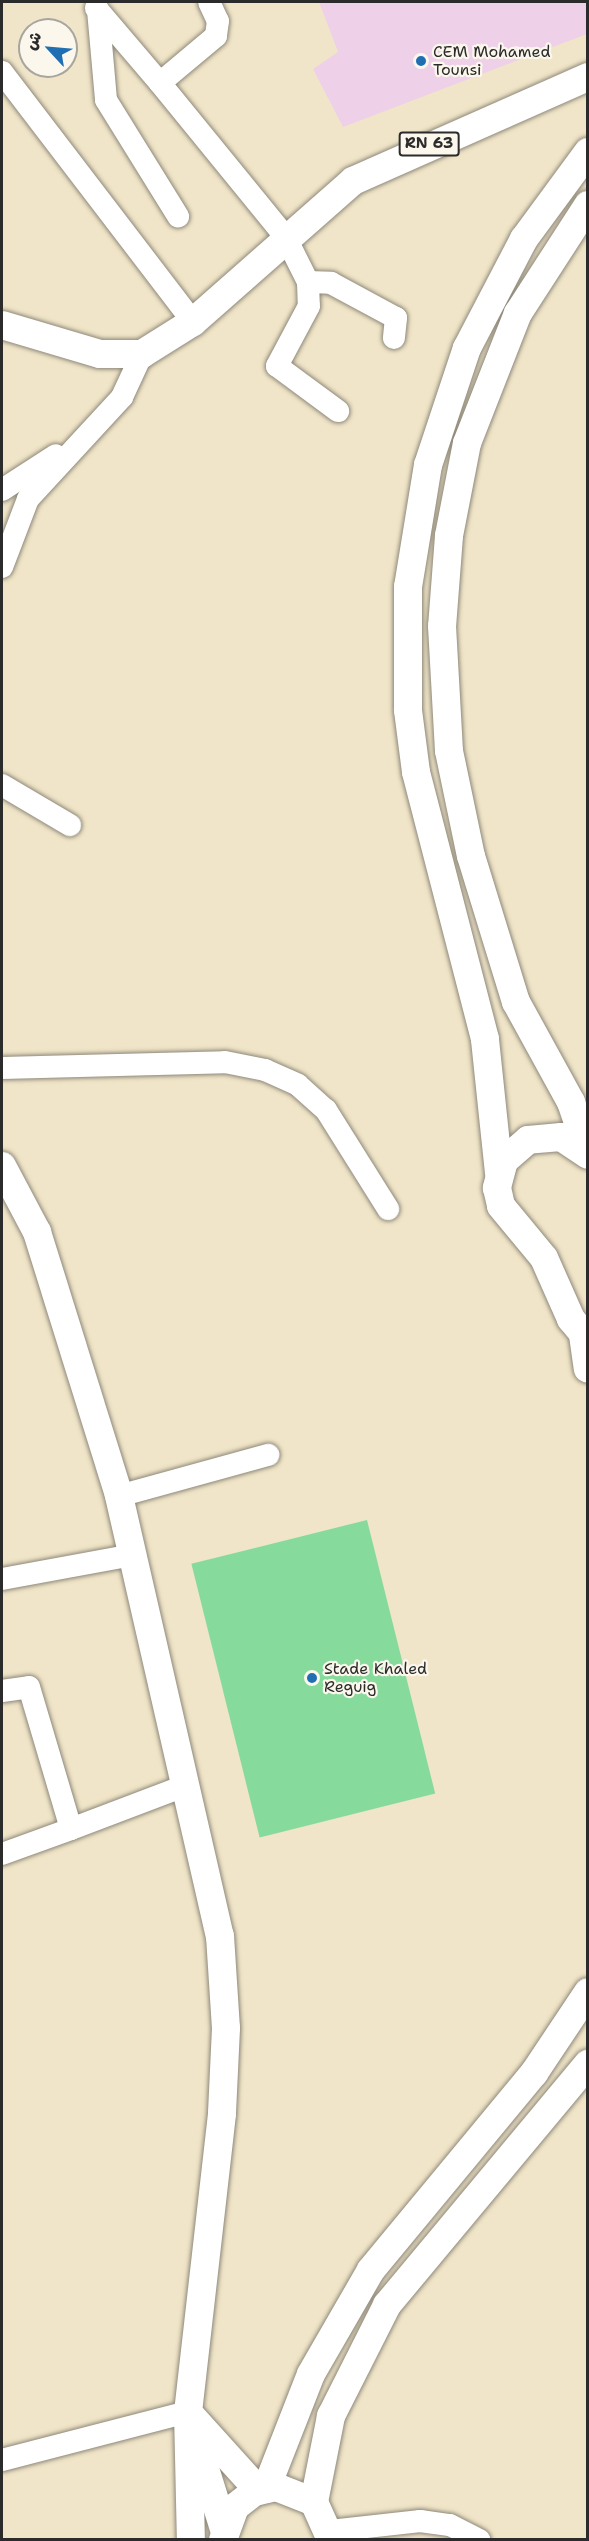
<!DOCTYPE html>
<meta charset="utf-8">
<style>
body{margin:0}
#map{position:relative;width:589px;height:2541px;overflow:hidden;background:#f0e5c8;font-family:"Shantell Sans","Playpen Sans Arabic",sans-serif}
div>[style]{position:absolute}
.built>*{inset:0;background:#eed0e8}
.green>*{inset:0;background:#85da9c;transform-origin:0 0}
.roads{filter:drop-shadow(0 0 2px #8e887a) drop-shadow(0 0 2px #8e887a)}
.minor>*{height:22px;margin:-11px;padding:0 11px;transform-origin:11px;border-radius:11px;background:#fff}
.major>*{height:28px;margin:-14px;padding:0 14px;transform-origin:14px;border-radius:14px;background:#fff}
.dots>*{width:16px;height:16px;translate:-50% -50%;box-sizing:border-box;border:3px solid #fbf7ec;border-radius:50%}
span{translate:-50% -50%;white-space:nowrap;text-align:center;line-height:1.15;-webkit-text-stroke:4.5px #fbf7ec;paint-order:stroke}
.shield-label span{padding:2px 4px;background:#fbf7ec;border:2px solid;border-radius:4px;-webkit-text-stroke-width:0}
.shield-label{font-size:15px;color:#2b2b2b;font-weight:700}
.poi-label{font-size:16px;color:#2b2b2b}
.left{translate:0 -50%;text-align:left}
.frame{position:absolute;inset:0;border:3px solid #2b2b2b;pointer-events:none}
.north{position:absolute;left:18px;top:18px;width:60px;height:60px;box-sizing:border-box;background:#fbf7ec;border:2px solid #a8a59f;border-radius:50%;rotate:296deg;font-size:16px;font-weight:700;line-height:24px;text-align:center;color:#2b2b2b}
.north::after{content:'';display:block;margin:auto;width:21px;height:27px;background:#1f6fb2;clip-path:polygon(50% 0,100% 100%,50% 72%,0 100%)}
</style>
<div id="map">
<div class="built">
<i style="clip-path:polygon(319px 2px,587px 2px,587px 34px,343px 127px,313px 69px,338px 52px)"></i>
</div>
<div class="green">
<i style="left:367px;top:1520px;width:282px;height:181px;rotate:76deg"></i>
</div>
<div class="roads">
<div class="minor">
<i style="left:209px;top:2px;width:21px;rotate:65deg"></i>
<i style="left:218px;top:21px;width:15px;rotate:98deg"></i>
<i style="left:216px;top:36px;width:73px;rotate:140deg"></i>
<i style="left:160px;top:83px;width:198px;rotate:50.8deg"></i>
<i style="left:285px;top:236px;width:51px;rotate:63.4deg"></i>
<i style="left:308px;top:282px;width:23px;rotate:2deg"></i>
<i style="left:331px;top:283px;width:74px;rotate:28.3deg"></i>
<i style="left:396px;top:318px;width:20px;rotate:96deg"></i>
<i style="left:96px;top:8px;width:99px;rotate:49.5deg"></i>
<i style="left:98px;top:10px;width:90px;rotate:84.9deg"></i>
<i style="left:106px;top:100px;width:137px;rotate:58.2deg"></i>
<i style="left:2px;top:72px;width:315px;rotate:52.6deg"></i>
<i style="left:308px;top:282px;width:24px;rotate:88deg"></i>
<i style="left:309px;top:306px;width:68px;rotate:118.1deg"></i>
<i style="left:277px;top:366px;width:76px;rotate:36.4deg"></i>
<i style="left:2px;top:490px;width:64px;rotate:-32.9deg"></i>
<i style="left:2px;top:567px;width:73px;rotate:-69.1deg"></i>
<i style="left:28px;top:499px;width:139px;rotate:-47.3deg"></i>
<i style="left:122px;top:397px;width:47px;rotate:-65.1deg"></i>
<i style="left:2px;top:785px;width:79px;rotate:30.5deg"></i>
<i style="left:2px;top:1068px;width:223px;rotate:-1.5deg"></i>
<i style="left:225px;top:1062px;width:41px;rotate:11.3deg"></i>
<i style="left:265px;top:1070px;width:36px;rotate:24deg"></i>
<i style="left:298px;top:1085px;width:38px;rotate:42deg"></i>
<i style="left:326px;top:1110px;width:117px;rotate:57.9deg"></i>
<i style="left:119px;top:1496px;width:155px;rotate:-15.4deg"></i>
<i style="left:2px;top:1579px;width:133px;rotate:-10.4deg"></i>
<i style="left:2px;top:1691px;width:27px;rotate:-8deg"></i>
<i style="left:29px;top:1687px;width:148px;rotate:73.5deg"></i>
<i style="left:71px;top:1829px;width:124px;rotate:-20.8deg"></i>
<i style="left:2px;top:1854px;width:73px;rotate:-19.9deg"></i>
<i style="left:2px;top:2460px;width:192px;rotate:-14.5deg"></i>
<i style="left:330px;top:2531px;width:91px;rotate:-6.3deg"></i>
<i style="left:420px;top:2521px;width:30px;rotate:8deg"></i>
<i style="left:450px;top:2525px;width:33px;rotate:27deg"></i>
</div>
<div class="major">
<i style="left:588px;top:205px;width:129px;rotate:122.9deg"></i>
<i style="left:518px;top:313px;width:140px;rotate:111.4deg"></i>
<i style="left:467px;top:443px;width:95px;rotate:101deg"></i>
<i style="left:449px;top:536px;width:90px;rotate:94.4deg"></i>
<i style="left:442px;top:626px;width:125px;rotate:86.8deg"></i>
<i style="left:449px;top:751px;width:107px;rotate:78.2deg"></i>
<i style="left:471px;top:856px;width:153px;rotate:72.9deg"></i>
<i style="left:516px;top:1002px;width:114px;rotate:61.2deg"></i>
<i style="left:571px;top:1102px;width:53px;rotate:71.2deg"></i>
<i style="left:2px;top:325px;width:102px;rotate:16.5deg"></i>
<i style="left:100px;top:354px;width:42px"></i>
<i style="left:142px;top:354px;width:60px;rotate:-32.1deg"></i>
<i style="left:193px;top:322px;width:213px;rotate:-41.4deg"></i>
<i style="left:353px;top:181px;width:257px;rotate:-23.9deg"></i>
<i style="left:588px;top:1155px;width:32px;rotate:-146deg"></i>
<i style="left:561px;top:1137px;width:33px;rotate:175deg"></i>
<i style="left:528px;top:1140px;width:32px;rotate:139deg"></i>
<i style="left:504px;top:1161px;width:28px;rotate:105deg"></i>
<i style="left:497px;top:1188px;width:18px;rotate:77deg"></i>
<i style="left:501px;top:1206px;width:67px;rotate:50.4deg"></i>
<i style="left:544px;top:1258px;width:67px;rotate:66.1deg"></i>
<i style="left:571px;top:1319px;width:26px;rotate:50deg"></i>
<i style="left:2px;top:1166px;width:75px;rotate:62.1deg"></i>
<i style="left:37px;top:1232px;width:276px;rotate:72.7deg"></i>
<i style="left:119px;top:1496px;width:451px;rotate:77.1deg"></i>
<i style="left:220px;top:1936px;width:92px;rotate:86.3deg"></i>
<i style="left:226px;top:2028px;width:86px;rotate:92.7deg"></i>
<i style="left:222px;top:2114px;width:300px;rotate:96.5deg"></i>
<i style="left:188px;top:2412px;width:128px;rotate:88.7deg"></i>
<i style="left:499px;top:1173px;width:135px;rotate:-96deg"></i>
<i style="left:485px;top:1039px;width:276px;rotate:-104.5deg"></i>
<i style="left:416px;top:772px;width:63px;rotate:-97.4deg"></i>
<i style="left:408px;top:710px;width:123px;rotate:-90deg"></i>
<i style="left:408px;top:587px;width:124px;rotate:-80.7deg"></i>
<i style="left:428px;top:465px;width:123px;rotate:-71.6deg"></i>
<i style="left:467px;top:348px;width:123px;rotate:-62.4deg"></i>
<i style="left:524px;top:239px;width:108px;rotate:-53.7deg"></i>
<i style="left:583px;top:1335px;width:34px;rotate:82deg"></i>
<i style="left:193px;top:2418px;width:98px;rotate:47.9deg"></i>
<i style="left:197px;top:2443px;width:90px;rotate:72.6deg"></i>
<i style="left:266px;top:2489px;width:123px;rotate:-68.6deg"></i>
<i style="left:311px;top:2374px;width:120px;rotate:-60deg"></i>
<i style="left:371px;top:2270px;width:256px;rotate:-50.4deg"></i>
<i style="left:534px;top:2073px;width:97px;rotate:-56.3deg"></i>
<i style="left:314px;top:2502px;width:88px;rotate:-78.8deg"></i>
<i style="left:331px;top:2416px;width:124px;rotate:-63.2deg"></i>
<i style="left:387px;top:2305px;width:314px;rotate:-50.2deg"></i>
<i style="left:223px;top:2540px;width:35px;rotate:-70deg"></i>
<i style="left:235px;top:2507px;width:24px;rotate:-38deg"></i>
<i style="left:254px;top:2492px;width:23px;rotate:-13deg"></i>
<i style="left:276px;top:2487px;width:41px;rotate:21.5deg"></i>
<i style="left:314px;top:2502px;width:42px;rotate:65.9deg"></i>
</div>
</div>
<div class="dots">
<i style="left:421px;top:61px;background:#1f6fb2"></i>
<i style="left:312px;top:1678px;background:#1f6fb2"></i>
</div>
<div class="shield-label">
<span style="left:429px;top:144px">RN 63</span>
</div>
<div class="poi-label">
<span class="left" style="left:433px;top:61px">CEM Mohamed<br>Tounsi</span>
<span class="left" style="left:324px;top:1678px">Stade Khaled<br>Reguig</span>
</div>
<div class="frame"></div>
<div class="north">ش</div>
</div>
